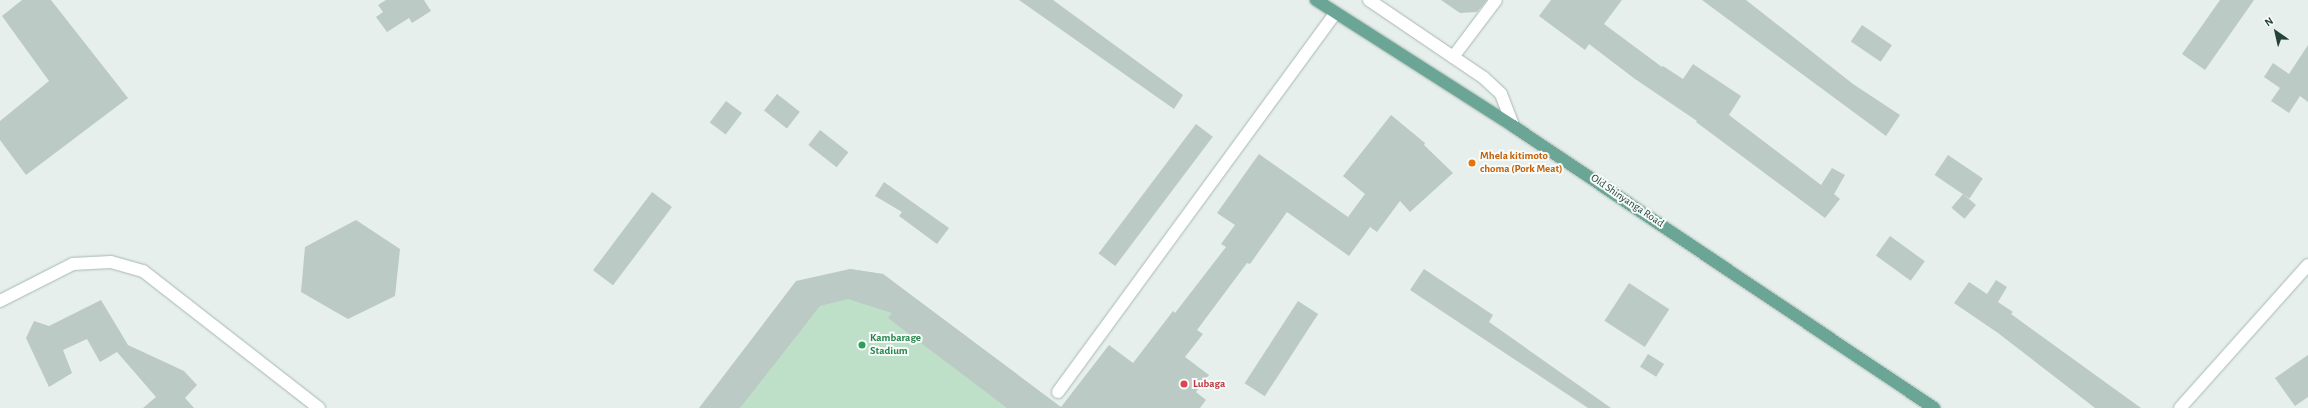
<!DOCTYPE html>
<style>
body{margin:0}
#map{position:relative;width:2308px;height:408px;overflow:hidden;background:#e6efeb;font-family:"Alegreya Sans",sans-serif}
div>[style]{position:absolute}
.green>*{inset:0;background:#bfe0c8}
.building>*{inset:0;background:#bbcac4;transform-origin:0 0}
.roads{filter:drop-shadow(0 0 1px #a8b8b2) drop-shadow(0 0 1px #a8b8b2)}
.minor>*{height:12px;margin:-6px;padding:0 6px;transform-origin:6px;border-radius:6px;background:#fff}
.major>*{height:12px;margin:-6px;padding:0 6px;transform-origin:6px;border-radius:6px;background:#6aa596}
.dots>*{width:11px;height:11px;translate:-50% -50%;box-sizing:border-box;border:2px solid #f7fbf9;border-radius:50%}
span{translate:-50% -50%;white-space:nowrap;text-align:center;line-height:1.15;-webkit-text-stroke:4px #f7fbf9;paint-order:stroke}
.food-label{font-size:11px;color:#c56008;font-weight:700}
.left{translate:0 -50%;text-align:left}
.street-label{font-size:11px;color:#24423a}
.leisure-label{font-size:11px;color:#27864d;font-weight:700}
.health-label{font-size:11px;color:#be3a42;font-weight:700}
.north{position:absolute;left:2256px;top:12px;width:40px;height:40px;-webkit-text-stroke:3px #f7fbf9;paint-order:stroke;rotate:326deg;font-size:11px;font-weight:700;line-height:16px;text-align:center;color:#24423a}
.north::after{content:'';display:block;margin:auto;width:14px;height:18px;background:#24423a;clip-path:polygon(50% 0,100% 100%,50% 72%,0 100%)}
</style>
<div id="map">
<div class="green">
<i style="clip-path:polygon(850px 269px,883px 274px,1061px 408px,699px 408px)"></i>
</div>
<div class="building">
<i style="clip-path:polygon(22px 0,51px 0,128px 98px,26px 175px,0 140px,0 121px,49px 81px,2px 16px)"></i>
<i style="clip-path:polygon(386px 0,424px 0,431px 11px,412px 23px,409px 18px,387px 32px,376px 17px,383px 12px,378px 5px)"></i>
<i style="clip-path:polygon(1019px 0,1053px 0,1183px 95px,1174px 109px)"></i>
<i style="clip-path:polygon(1441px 0,1487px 0,1477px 12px,1460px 13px)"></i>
<i style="clip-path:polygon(1551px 0,1622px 0,1604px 24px,1662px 67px,1663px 66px,1683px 79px,1693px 64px,1741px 96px,1729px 115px,1821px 185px,1832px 168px,1845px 175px,1834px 194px,1840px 199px,1825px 218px,1696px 122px,1697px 121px,1635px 79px,1589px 44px,1585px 50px,1539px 16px)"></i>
<i style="clip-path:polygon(1702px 0,1746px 0,1853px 84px,1900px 115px,1886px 136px)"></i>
<i style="clip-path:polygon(2220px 0,2254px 0,2205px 70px,2182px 54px)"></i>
<i style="left:1862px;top:25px;width:36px;height:20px;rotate:34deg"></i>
<i style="clip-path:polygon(2308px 45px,2308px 102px,2300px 96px,2289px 113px,2271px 101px,2280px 88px,2264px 77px,2273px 63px,2289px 74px)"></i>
<i style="left:777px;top:94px;width:29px;height:21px;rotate:38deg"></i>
<i style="left:726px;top:101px;width:20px;height:27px;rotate:37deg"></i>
<i style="clip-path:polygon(1391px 115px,1425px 143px,1424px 145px,1453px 173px,1410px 212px,1400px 201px,1377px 232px,1370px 227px,1349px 256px,1287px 212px,1250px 264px,1247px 263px,1197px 330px,1203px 334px,1185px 357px,1209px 375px,1196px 392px,1206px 400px,1200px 408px,1007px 408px,888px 318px,892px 313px,848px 299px,820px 306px,740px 408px,699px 408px,796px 281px,850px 269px,883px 274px,1061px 407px,1109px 345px,1133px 363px,1173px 311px,1175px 313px,1226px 247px,1221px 244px,1235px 225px,1217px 213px,1259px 154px,1348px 217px,1365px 194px,1343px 176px)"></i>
<i style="left:1196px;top:124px;width:21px;height:162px;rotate:37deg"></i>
<i style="left:820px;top:130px;width:36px;height:19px;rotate:38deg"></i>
<i style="left:1948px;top:155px;width:42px;height:24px;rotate:34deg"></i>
<i style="clip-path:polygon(884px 182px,949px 228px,937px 244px,899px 216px,902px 212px,875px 196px)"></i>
<i style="left:652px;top:192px;width:25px;height:98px;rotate:37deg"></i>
<i style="left:1963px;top:194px;width:17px;height:18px;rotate:40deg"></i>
<i style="clip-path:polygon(356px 220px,400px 249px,395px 296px,348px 319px,301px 292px,305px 247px)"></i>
<i style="left:1890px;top:236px;width:43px;height:24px;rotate:36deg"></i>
<i style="clip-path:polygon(1424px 269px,1493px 315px,1489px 322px,1611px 408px,1588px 408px,1410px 290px)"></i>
<i style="clip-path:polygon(1996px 280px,2007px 287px,1998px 302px,2013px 312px,2011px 314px,2141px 408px,2095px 408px,1998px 333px,1954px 303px,1969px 282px,1987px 294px)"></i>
<i style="left:1629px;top:283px;width:48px;height:45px;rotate:33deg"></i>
<i style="clip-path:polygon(101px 300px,128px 345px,184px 371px,197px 385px,185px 398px,194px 408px,143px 408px,156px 397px,117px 352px,100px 362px,87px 339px,63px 350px,72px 373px,49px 387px,26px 338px,34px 321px,49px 326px)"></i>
<i style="left:1298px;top:301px;width:24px;height:98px;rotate:33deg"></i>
<i style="left:1648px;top:354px;width:19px;height:15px;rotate:32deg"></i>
<i style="clip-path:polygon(2308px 355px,2308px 397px,2295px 406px,2275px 378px)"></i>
</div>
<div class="roads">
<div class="minor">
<i style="left:1369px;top:0;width:139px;rotate:34.1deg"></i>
<i style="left:1484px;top:78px;width:23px;rotate:43deg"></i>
<i style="left:1501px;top:94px;width:34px;rotate:69deg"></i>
<i style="left:1453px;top:57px;width:71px;rotate:-53deg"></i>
<i style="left:0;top:301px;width:82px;rotate:-26.9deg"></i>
<i style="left:73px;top:264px;width:38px;rotate:-3deg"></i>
<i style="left:111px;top:262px;width:33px;rotate:16deg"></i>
<i style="left:143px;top:271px;width:223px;rotate:37.9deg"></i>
<i style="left:1058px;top:392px;width:469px;rotate:-53.8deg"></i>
<i style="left:2180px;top:408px;width:192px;rotate:-48.2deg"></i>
</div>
<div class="major">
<i style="left:1316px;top:0;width:234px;rotate:32.6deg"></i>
<i style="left:1513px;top:126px;width:507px;rotate:33.82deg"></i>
</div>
</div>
<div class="dots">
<i style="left:1472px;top:163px;background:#e8710a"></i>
<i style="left:862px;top:345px;background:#2e9e5b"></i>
<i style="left:1184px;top:384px;background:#e0444e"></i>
</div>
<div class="food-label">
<span class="left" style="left:1480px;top:163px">Mhela kitimoto<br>choma (Pork Meat)</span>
</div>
<div class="street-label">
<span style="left:1627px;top:201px;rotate:34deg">Old Shinyanga Road</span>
</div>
<div class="leisure-label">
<span class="left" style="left:870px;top:345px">Kambarage<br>Stadium</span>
</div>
<div class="health-label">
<span class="left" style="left:1193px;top:384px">Lubaga</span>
</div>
<div class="north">N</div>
</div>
